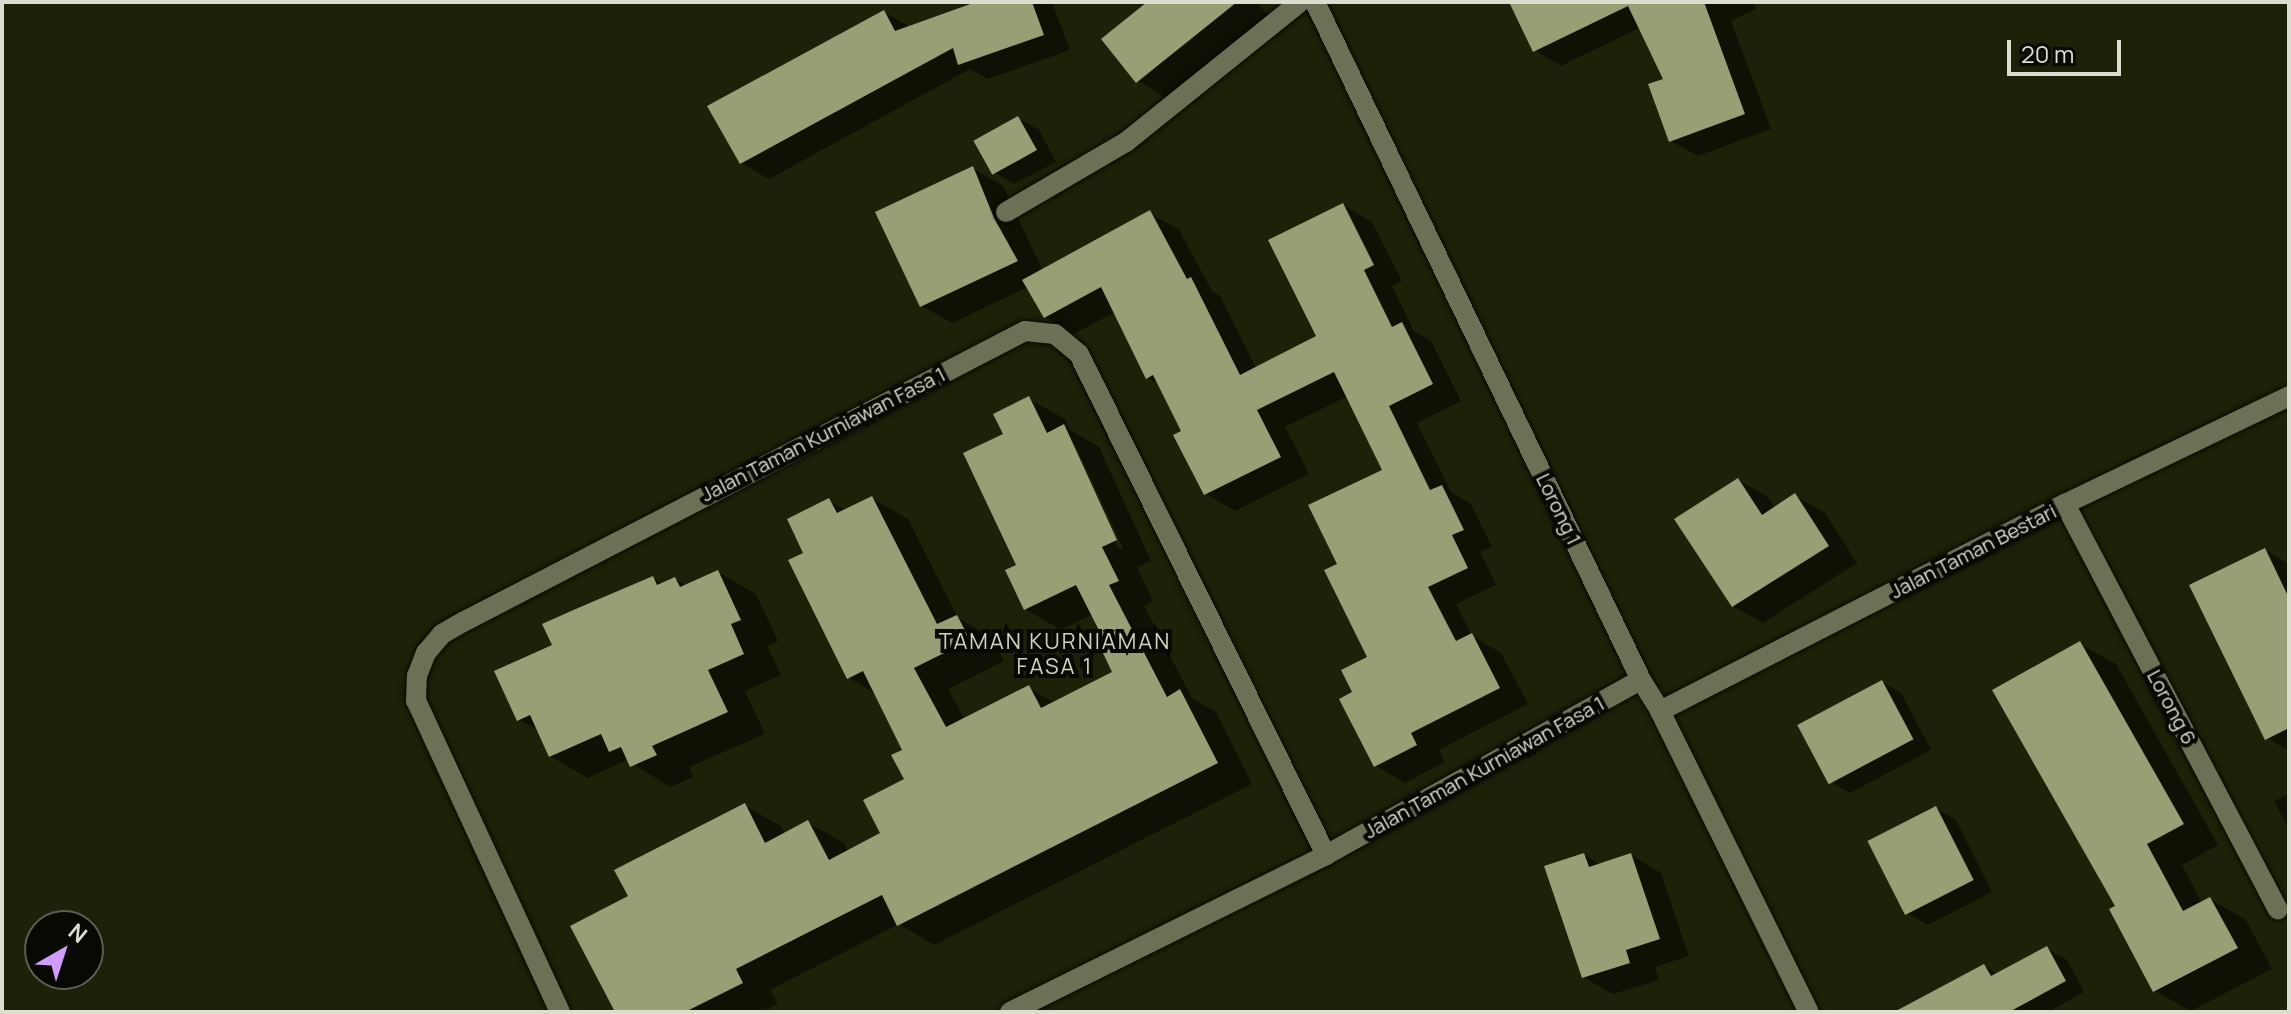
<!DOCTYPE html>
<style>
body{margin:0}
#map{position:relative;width:2291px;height:1014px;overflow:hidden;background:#1f2008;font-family:Manrope,sans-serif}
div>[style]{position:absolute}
.shadow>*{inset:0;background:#0007}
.building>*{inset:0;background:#999e74;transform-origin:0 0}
.roads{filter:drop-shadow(0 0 2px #090a00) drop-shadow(0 0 2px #090a00)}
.service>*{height:20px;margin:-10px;padding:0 10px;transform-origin:10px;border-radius:10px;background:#6d7055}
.minor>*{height:20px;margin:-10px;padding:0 10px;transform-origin:10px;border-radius:10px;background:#6d7055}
span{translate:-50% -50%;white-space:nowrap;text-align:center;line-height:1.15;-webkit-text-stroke:8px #080902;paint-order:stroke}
.street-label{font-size:20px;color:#dbddce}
.neighbourhood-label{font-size:22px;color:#d2d6b8;letter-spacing:2px}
.frame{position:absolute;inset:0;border:4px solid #dbddce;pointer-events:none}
.north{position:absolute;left:24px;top:910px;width:80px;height:80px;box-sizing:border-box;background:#080902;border:2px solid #5c5e54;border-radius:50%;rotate:39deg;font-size:22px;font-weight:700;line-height:32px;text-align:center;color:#dbddce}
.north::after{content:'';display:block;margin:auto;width:28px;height:36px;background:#d09dff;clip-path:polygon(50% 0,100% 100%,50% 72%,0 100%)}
.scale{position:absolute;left:2007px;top:40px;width:114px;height:36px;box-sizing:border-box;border:4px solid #dbddce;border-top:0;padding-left:10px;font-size:24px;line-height:28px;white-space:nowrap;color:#dbddce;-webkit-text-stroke:6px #080902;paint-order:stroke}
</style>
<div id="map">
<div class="shadow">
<i style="clip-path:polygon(982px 2px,1052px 2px,1070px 50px,988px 79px,970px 69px,769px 179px,741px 163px,884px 12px,910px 27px)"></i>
<i style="clip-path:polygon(1151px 2px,1257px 2px,1269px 17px,1168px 99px,1138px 81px)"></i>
<i style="clip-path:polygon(1511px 2px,1753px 2px,1756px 9px,1731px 21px,1771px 129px,1698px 156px,1671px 141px,1665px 80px,1641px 27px,1561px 66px,1534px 50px)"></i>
<i style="clip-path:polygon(1018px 118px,1039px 130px,1056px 162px,1014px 184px,994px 172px)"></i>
<i style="clip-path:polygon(973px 168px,1003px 186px,1043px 271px,1150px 213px,1179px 230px,1212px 291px,1220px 296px,1256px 368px,1319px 337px,1343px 205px,1372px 222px,1402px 281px,1392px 286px,1414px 331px,1431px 341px,1461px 401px,1417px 423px,1451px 492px,1471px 504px,1492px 547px,1480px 552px,1496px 585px,1456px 604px,1472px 636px,1501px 653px,1528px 704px,1439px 750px,1445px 762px,1405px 783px,1376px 766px,1355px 693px,1369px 658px,1339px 565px,1385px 471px,1348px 396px,1285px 427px,1309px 474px,1235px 511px,1206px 494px,1184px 432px,1161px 385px,1148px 378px,1115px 312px,1074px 334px,1045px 317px,1028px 287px,952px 323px,922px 306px)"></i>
<i style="clip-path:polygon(evenodd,1029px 399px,1065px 419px,1070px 430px,1099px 447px,1151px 561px,1137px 567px,1153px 601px,1144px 606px,1192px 698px,1216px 712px,1252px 784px,934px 945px,899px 924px,770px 990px,778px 1004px,762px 1012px,617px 1012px,631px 897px,745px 806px,781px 826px,785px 835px,808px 823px,844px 843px,848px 852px,883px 834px,906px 780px,904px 751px,876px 694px,849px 678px,806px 554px,829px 501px,847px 511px,872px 498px,908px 519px,958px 618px,993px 638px,1004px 661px,948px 689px,965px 720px,1029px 688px,1055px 703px,1115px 673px,1111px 649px,1093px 614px,1061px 630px,1025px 609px,1006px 435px,1029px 399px,1072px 447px,1076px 447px,1123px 548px,1119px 550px,1072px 447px)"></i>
<i style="clip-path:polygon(1738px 480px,1768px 497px,1775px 509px,1795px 496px,1825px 513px,1857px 563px,1763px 623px,1733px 606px)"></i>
<i style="clip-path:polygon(2265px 550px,2289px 564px,2289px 751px,2267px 738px)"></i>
<i style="clip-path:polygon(718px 572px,756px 594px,778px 641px,767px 646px,781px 675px,745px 691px,765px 734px,689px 767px,693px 777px,670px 787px,627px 760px,588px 778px,550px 756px,540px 731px,518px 719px,554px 646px,653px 578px,663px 584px,675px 579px,687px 586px)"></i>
<i style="clip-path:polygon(2080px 644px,2116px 664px,2218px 845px,2182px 865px,2202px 903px,2210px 899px,2246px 920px,2272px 969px,2191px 1011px,2155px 991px,2117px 907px)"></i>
<i style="clip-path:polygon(1882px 682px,1901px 693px,1931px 750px,1850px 793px,1831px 782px)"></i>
<i style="clip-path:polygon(2289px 794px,2289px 829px,2274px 801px)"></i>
<i style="clip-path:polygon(1936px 808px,1956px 820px,1992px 892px,1928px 925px,1907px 913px)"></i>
<i style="clip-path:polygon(1584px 855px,1601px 865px,1631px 855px,1661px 873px,1689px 956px,1655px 967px,1659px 980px,1613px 994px,1583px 977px)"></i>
<i style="clip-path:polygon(2047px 949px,2067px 960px,2084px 992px,2048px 1012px,1943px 1012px,1984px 966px,1999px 975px)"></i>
</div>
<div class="building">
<i style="clip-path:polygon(976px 2px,1032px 2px,1044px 35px,958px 65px,953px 48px,740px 164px,707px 106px,884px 10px,895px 31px)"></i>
<i style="clip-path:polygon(1147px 2px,1237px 2px,1136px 83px,1101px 39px)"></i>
<i style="clip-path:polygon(1509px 2px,1704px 2px,1745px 114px,1669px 142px,1648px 84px,1663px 79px,1628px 6px,1533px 52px)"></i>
<i style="left:1018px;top:116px;width:39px;height:51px;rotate:61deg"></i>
<i style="clip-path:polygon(973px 166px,994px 218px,1018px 261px,920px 307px,875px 212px)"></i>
<i style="clip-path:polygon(1343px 203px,1374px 265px,1364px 270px,1392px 327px,1402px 322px,1433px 384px,1389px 406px,1430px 490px,1442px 485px,1464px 530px,1452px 535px,1468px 568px,1428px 587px,1456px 641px,1472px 633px,1500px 688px,1411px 733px,1417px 745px,1374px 767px,1339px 699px,1352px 692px,1341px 670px,1367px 657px,1324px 570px,1337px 564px,1308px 505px,1382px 470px,1334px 372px,1257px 410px,1281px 457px,1204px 495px,1173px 435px,1181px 431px,1153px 375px,1146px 379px,1101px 287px,1044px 318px,1022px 280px,1150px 210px,1187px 279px,1191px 277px,1240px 375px,1316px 336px,1268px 240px)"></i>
<i style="clip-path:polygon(1029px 396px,1047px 433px,1064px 424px,1117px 540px,1102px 547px,1119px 581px,1109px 585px,1167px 697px,1180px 689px,1218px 763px,897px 926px,882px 895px,736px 969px,743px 983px,685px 1012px,615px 1012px,570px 926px,628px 896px,614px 870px,745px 803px,765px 843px,808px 820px,829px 860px,880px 833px,863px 800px,904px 779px,891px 755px,902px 750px,863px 671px,847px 679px,788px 560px,803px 553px,787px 519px,829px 498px,837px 513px,872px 496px,937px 624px,957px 615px,970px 640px,914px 668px,946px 727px,1029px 685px,1041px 708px,1112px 672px,1102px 651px,1108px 648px,1076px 585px,1024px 610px,1005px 570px,1016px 565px,963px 453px,1003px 434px,993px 414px)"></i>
<i style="clip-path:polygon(1738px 478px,1762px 515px,1795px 493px,1829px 546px,1732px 607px,1674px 519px)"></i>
<i style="clip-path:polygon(2265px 548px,2289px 598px,2289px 728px,2265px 740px,2189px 585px)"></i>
<i style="clip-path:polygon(718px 570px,741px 620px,731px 624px,744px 654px,708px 670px,728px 712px,652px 746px,657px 755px,630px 767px,621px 747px,609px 752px,601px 734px,549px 757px,530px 715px,517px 721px,494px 671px,552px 645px,542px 624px,578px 608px,653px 576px,657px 585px,675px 577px,680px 587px)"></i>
<i style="clip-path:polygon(2080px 641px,2184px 824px,2147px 844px,2183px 911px,2210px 897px,2238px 948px,2153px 992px,2109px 909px,2115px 906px,1992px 690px)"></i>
<i style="left:1882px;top:680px;width:67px;height:96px;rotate:62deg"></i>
<i style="left:1936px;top:806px;width:83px;height:77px;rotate:63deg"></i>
<i style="clip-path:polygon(1584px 853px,1589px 867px,1631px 853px,1660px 939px,1626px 950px,1630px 963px,1582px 978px,1544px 866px)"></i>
<i style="clip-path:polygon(2047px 946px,2066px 981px,2009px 1012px,1894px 1012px,1984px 964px,1991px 976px)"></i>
</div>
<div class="roads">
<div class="service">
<i style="left:1006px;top:212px;width:139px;rotate:-30.3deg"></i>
<i style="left:1126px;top:142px;width:223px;rotate:-38.8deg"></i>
</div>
<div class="minor">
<i style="left:1315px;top:2px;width:752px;rotate:64.32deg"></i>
<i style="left:1641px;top:680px;width:36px;rotate:58deg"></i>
<i style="left:1660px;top:711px;width:336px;rotate:63.7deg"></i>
<i style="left:2065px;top:504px;width:458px;rotate:62.3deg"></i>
<i style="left:1660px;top:711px;width:455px;rotate:-27.1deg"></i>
<i style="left:2065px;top:504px;width:249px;rotate:-25.7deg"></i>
<i style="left:560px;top:1012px;width:343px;rotate:-114.8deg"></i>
<i style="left:416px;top:701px;width:25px;rotate:-88deg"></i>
<i style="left:417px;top:676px;width:25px;rotate:-69deg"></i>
<i style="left:426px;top:653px;width:25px;rotate:-50deg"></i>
<i style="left:442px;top:634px;width:24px;rotate:-30deg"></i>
<i style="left:463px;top:622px;width:633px;rotate:-27.37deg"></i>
<i style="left:1025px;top:331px;width:30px;rotate:6deg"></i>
<i style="left:1055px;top:334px;width:31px;rotate:40deg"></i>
<i style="left:1079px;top:354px;width:559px;rotate:63.76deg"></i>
<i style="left:1010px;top:1012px;width:353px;rotate:-26.4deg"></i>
<i style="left:1326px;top:855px;width:360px;rotate:-29.1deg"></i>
</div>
</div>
<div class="street-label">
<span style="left:823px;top:434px;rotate:-27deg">Jalan Taman Kurniawan Fasa 1</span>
<span style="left:1559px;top:509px;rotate:64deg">Lorong 1</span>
<span style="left:1973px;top:551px;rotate:-27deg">Jalan Taman Bestari</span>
<span style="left:2172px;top:707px;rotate:62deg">Lorong 6</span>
<span style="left:1484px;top:767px;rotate:-29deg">Jalan Taman Kurniawan Fasa 1</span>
</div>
<div class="neighbourhood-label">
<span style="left:1055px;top:654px">TAMAN KURNIAMAN<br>FASA 1</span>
</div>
<div class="frame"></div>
<div class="north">N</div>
<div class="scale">20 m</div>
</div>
